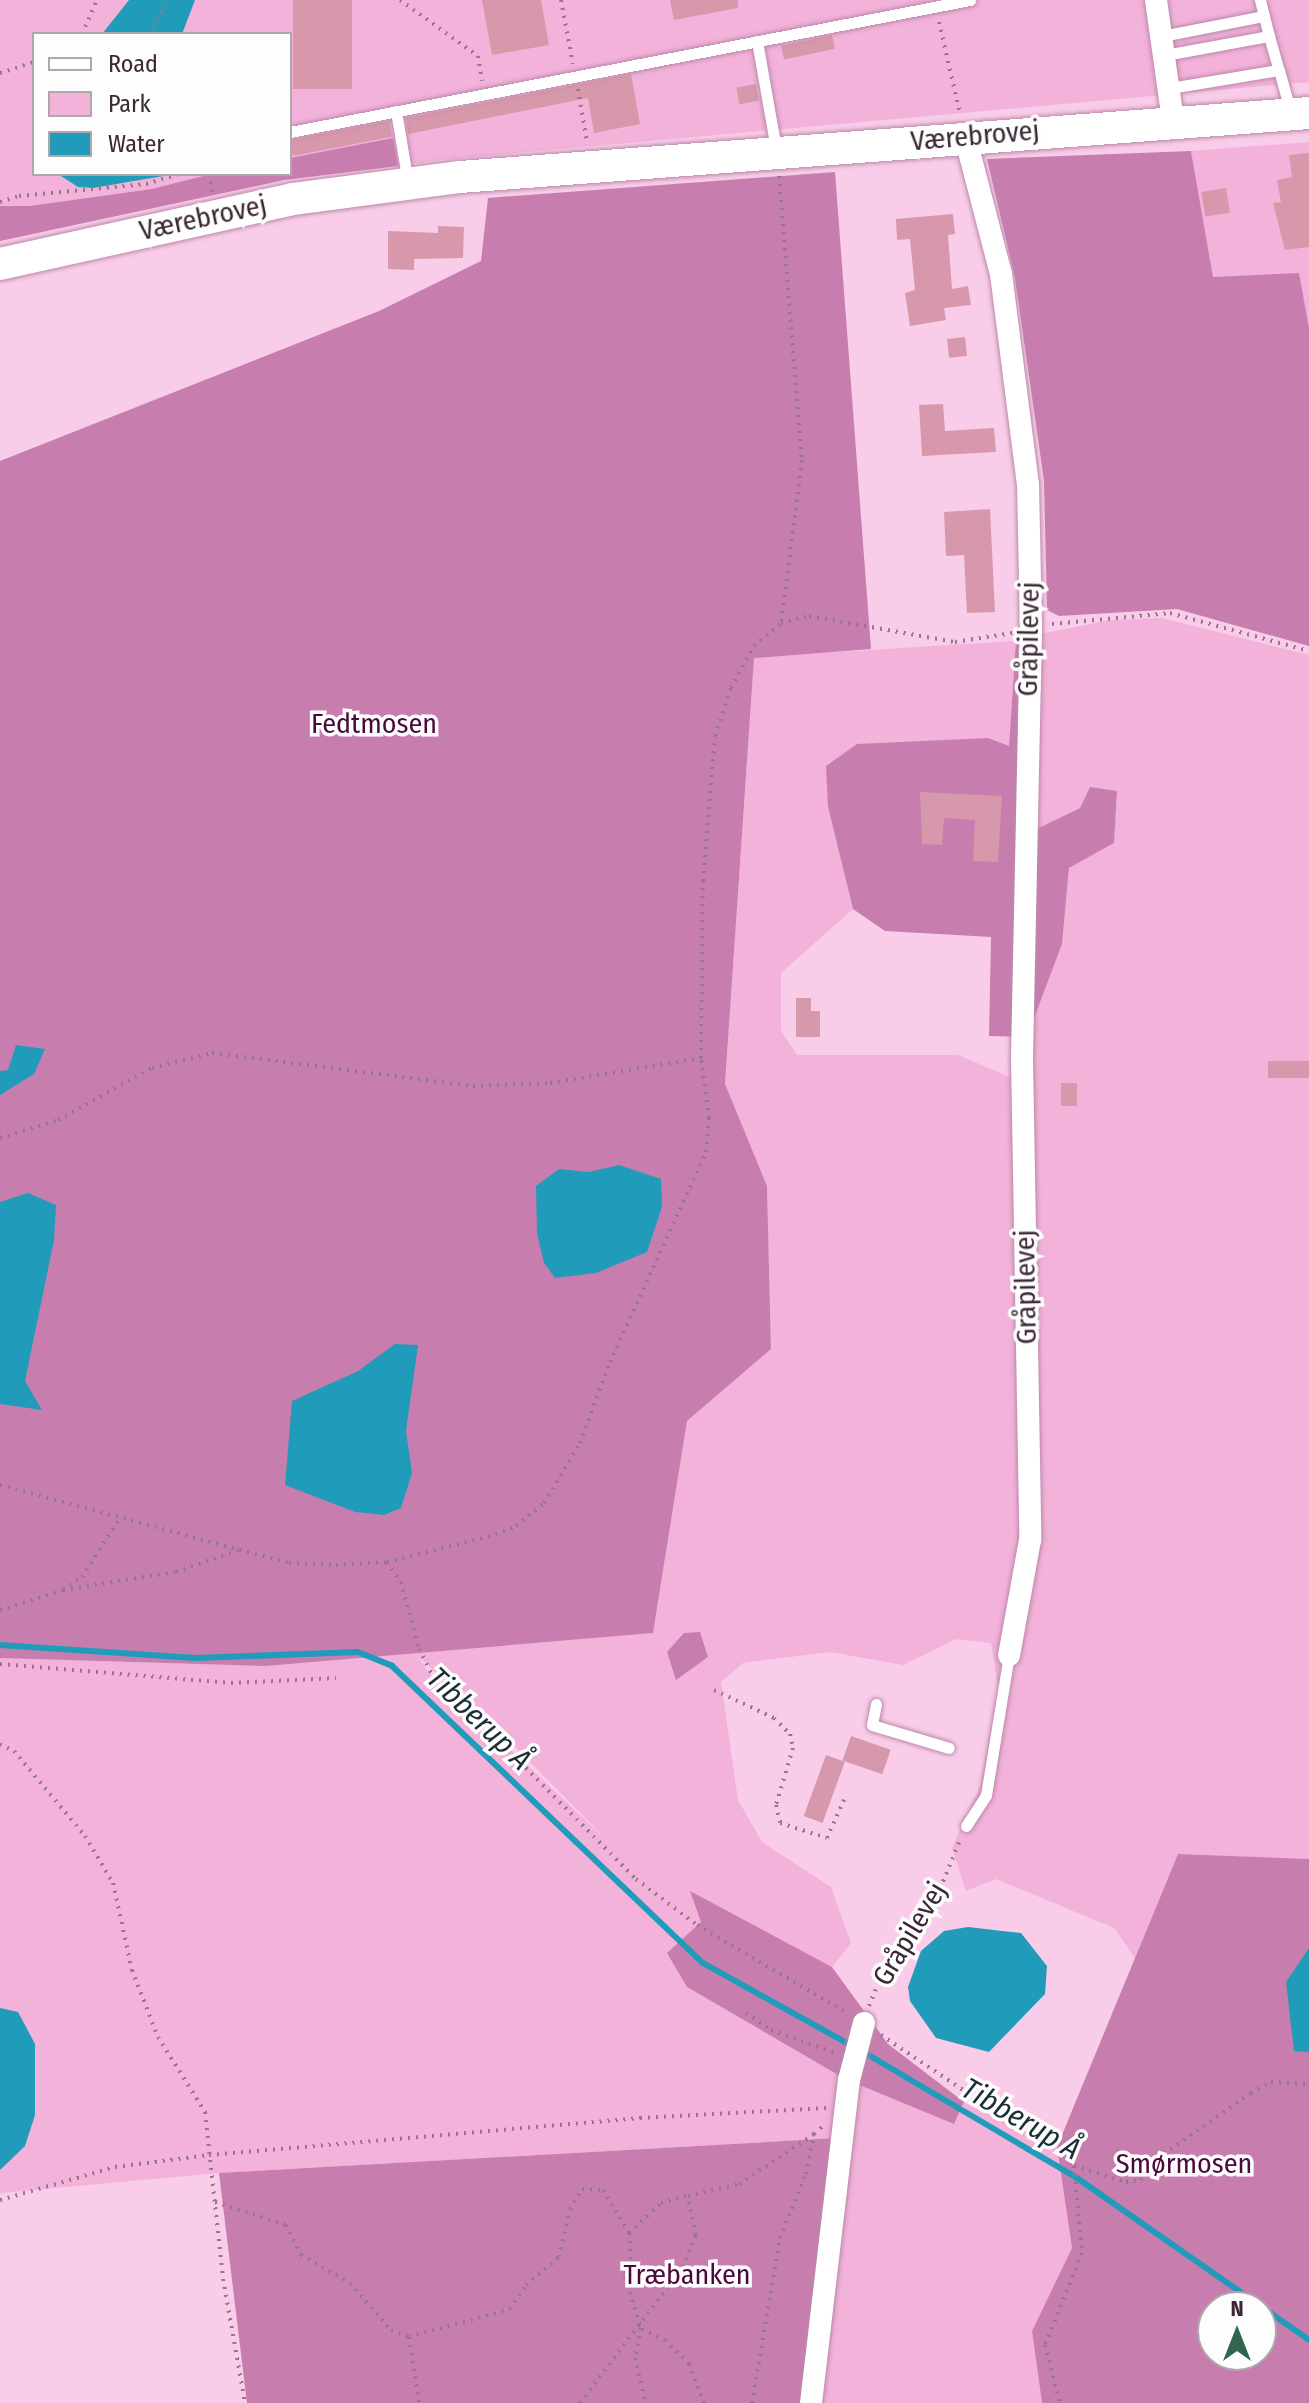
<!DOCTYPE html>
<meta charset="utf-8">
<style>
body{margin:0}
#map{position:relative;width:1309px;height:2403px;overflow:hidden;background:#f9cde9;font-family:"Fira Sans Condensed",sans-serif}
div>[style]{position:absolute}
.green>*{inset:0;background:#f2b2da}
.forest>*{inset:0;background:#c77eae}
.water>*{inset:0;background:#219bba}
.stream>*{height:6px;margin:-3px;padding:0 3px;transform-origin:3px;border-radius:3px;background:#219bba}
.building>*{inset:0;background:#d698aa;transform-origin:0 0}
.path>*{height:4px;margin-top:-2px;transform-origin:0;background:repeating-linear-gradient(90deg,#96768b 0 2px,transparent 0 8px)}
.roads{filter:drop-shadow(0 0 2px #bc88a9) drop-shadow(0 0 2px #bc88a9)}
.lane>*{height:11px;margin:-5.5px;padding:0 5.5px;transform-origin:5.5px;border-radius:5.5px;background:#fff}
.street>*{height:22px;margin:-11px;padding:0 11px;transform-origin:11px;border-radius:11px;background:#fff}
.secondary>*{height:32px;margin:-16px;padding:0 16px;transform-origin:16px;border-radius:16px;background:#fff}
span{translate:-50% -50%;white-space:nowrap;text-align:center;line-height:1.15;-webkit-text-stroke:7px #fdfdfd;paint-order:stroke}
.street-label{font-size:28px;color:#3c2735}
.park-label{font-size:28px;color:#4b083a}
.water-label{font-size:30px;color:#1b2e35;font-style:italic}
.legend{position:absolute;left:32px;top:32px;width:260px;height:144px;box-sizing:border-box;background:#fdfdfd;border:2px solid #b0a7ad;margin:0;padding:10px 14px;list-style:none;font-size:24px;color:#3c2735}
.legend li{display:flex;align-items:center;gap:16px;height:40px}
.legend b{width:40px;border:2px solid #b0a7ad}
.north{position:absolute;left:1197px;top:2291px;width:80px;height:80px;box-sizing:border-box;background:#fdfdfd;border:2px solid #b0a7ad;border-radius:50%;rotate:0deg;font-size:22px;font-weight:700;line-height:32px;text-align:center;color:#3c2735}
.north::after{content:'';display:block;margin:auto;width:28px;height:36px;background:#30664c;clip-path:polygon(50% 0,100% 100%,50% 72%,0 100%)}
</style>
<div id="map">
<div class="green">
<i style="clip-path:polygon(evenodd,0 0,1309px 0,1309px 82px,439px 160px,284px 180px,0 241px,0 0,34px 34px,290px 34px,290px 174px,34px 174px,34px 34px)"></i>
<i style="clip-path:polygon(1309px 142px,1309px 328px,1299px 273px,1213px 278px,1191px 151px)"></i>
<i style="clip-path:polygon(evenodd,1162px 618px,1309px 655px,1309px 1859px,1178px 1854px,1135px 1958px,1114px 1928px,996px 1879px,966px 1891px,952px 1848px,981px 1784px,998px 1687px,991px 1643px,956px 1639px,903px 1665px,830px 1652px,743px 1663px,721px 1682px,738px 1800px,762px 1842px,831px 1887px,851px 1943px,832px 1967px,691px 1892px,702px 1921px,687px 1987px,845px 2079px,837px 2138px,219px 2173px,0 2193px,0 1658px,266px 1666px,653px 1633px,687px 1421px,771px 1349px,767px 1186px,725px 1085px,754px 657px,1016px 641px,1009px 746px,828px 807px,853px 909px,781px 973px,781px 1031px,797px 1055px,958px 1055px,1026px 1084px,1027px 1037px,1062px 944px,1069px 868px,1114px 843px,1117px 791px,1090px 787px,1080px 808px,1027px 833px,1040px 634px,1111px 620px,1162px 618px,418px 1656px,504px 1736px,611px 1844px,427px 1671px,418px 1656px)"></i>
<i style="clip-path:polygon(854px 2082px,954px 2124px,964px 2102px,1057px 2147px,1072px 2248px,1032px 2331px,1042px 2403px,818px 2403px)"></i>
</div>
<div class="forest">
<i style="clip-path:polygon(393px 138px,398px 166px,284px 180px,0 241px,0 206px,30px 206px,152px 189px,211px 174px,290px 174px,290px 158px)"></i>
<i style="clip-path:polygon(1191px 151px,1213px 277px,1299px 273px,1309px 328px,1309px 646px,1177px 609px,1059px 616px,1047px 610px,1044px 481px,1015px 278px,987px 159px)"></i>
<i style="clip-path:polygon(835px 172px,871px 649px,754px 658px,725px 1084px,767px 1186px,771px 1349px,687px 1421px,653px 1633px,266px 1666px,0 1658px,0 461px,379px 311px,481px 261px,488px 198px)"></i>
<i style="clip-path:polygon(1040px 634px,1028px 833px,1080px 808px,1090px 787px,1117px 791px,1114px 843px,1069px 868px,1062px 944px,1027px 1037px,989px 1036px,991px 937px,885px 931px,853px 909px,828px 807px,826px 766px,857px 744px,988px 738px,1009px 746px,1016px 641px)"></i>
<i style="clip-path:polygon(700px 1632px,708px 1657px,676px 1680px,667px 1652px,684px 1633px)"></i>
<i style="clip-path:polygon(evenodd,1178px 1854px,1309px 1859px,1309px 2403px,1042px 2403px,1032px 2331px,1072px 2248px,1057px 2147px,1178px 1854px,1213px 2307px,1261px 2307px,1261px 2355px,1213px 2355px,1213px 2307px)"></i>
<i style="clip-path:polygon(690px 1891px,832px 1967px,888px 2044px,964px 2102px,954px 2124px,845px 2079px,687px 1987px,667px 1953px,701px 1922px)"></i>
<i style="clip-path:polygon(837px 2138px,806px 2403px,247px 2403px,219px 2173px)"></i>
</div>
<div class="water">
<i style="clip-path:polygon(129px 0,195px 0,182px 34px,102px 34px)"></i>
<i style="clip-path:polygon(58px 174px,175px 174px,93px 188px,78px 187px)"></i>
<i style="clip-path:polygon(16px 1045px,45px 1049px,34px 1074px,0 1095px,0 1071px,8px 1070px)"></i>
<i style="clip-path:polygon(619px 1165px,661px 1179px,662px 1207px,647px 1252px,596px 1273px,555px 1278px,544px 1263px,537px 1233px,536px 1186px,559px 1169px,589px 1172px)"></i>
<i style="clip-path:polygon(28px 1193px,56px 1205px,54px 1240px,25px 1381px,42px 1410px,0 1404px,0 1202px)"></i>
<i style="clip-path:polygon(395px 1344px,418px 1345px,406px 1431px,412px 1473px,401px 1508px,384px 1515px,355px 1512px,285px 1485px,292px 1401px,358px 1371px)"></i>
<i style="clip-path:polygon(968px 1927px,1021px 1933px,1047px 1966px,1045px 1994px,989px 2052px,936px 2038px,910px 2001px,908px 1987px,921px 1951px,944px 1931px)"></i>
<i style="clip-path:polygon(1309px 1948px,1309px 2052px,1294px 2051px,1286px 1982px)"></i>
<i style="clip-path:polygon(0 2008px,18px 2012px,35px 2044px,35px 2115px,25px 2146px,0 2170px)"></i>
</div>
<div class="stream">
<i style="left:0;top:1645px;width:196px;rotate:3.8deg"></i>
<i style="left:196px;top:1658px;width:162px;rotate:-2.1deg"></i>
<i style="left:358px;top:1652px;width:37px;rotate:22deg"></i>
<i style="left:392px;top:1666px;width:430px;rotate:43.7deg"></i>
<i style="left:703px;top:1963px;width:165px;rotate:29.1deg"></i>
<i style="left:865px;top:2053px;width:246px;rotate:30.5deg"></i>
<i style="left:1077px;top:2178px;width:283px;rotate:34.9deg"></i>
</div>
<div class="building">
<i style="left:293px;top:0;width:59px;height:89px"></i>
<i style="clip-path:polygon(482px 0,541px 0,549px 45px,492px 55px)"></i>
<i style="clip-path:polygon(670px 0,738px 0,738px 8px,674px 20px)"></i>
<i style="left:832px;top:35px;width:14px;height:52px;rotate:78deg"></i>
<i style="clip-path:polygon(631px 74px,640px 124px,594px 133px,588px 98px,408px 134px,406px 118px)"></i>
<i style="left:756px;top:84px;width:17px;height:20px;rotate:80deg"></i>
<i style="left:389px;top:121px;width:16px;height:101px;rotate:79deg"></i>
<i style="clip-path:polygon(1309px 153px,1309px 247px,1285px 250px,1273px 203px,1281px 202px,1277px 180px,1292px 177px,1289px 155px)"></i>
<i style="left:1226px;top:188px;width:25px;height:25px;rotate:81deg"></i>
<i style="clip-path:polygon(953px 214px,955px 234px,948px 235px,952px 289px,968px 286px,971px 305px,944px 308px,946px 320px,910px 326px,905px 293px,915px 290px,910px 239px,897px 240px,896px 219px)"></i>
<i style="clip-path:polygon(438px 226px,464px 227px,463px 258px,414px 259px,414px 270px,388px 269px,388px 231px,438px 233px)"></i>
<i style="left:965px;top:337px;width:19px;height:18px;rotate:84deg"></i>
<i style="clip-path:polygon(943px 404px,945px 431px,994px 428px,996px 452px,922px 456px,919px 405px)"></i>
<i style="clip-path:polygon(990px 509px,995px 612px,967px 613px,964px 555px,946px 556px,944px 512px)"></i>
<i style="clip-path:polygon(920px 792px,1002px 796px,998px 862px,973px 861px,975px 820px,944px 818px,942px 845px,922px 844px)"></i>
<i style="clip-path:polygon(796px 998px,811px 998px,811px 1011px,820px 1011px,820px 1037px,796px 1037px)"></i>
<i style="left:1309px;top:1061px;width:17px;height:41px;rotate:90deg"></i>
<i style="left:1061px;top:1083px;width:16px;height:23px"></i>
<i style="left:851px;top:1736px;width:42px;height:26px;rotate:19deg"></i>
<i style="left:826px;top:1755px;width:20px;height:65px;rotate:20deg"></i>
</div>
<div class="path">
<i style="left:400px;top:0;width:96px;rotate:35.7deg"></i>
<i style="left:478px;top:56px;width:25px;rotate:81deg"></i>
<i style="left:561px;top:0;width:65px;rotate:79.4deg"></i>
<i style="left:939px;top:22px;width:94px;rotate:77.1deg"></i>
<i style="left:82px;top:34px;width:37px;rotate:-66deg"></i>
<i style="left:149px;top:34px;width:39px;rotate:-61deg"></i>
<i style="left:0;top:73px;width:36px;rotate:-18deg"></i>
<i style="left:578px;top:89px;width:55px;rotate:80.5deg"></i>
<i style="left:209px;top:174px;width:19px;rotate:78deg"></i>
<i style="left:779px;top:176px;width:285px;rotate:85.4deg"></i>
<i style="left:802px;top:460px;width:164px;rotate:97.3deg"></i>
<i style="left:0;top:202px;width:20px;rotate:-18deg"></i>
<i style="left:19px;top:196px;width:128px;rotate:-5.4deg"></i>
<i style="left:146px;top:184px;width:34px;rotate:-17deg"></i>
<i style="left:1052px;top:624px;width:119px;rotate:-5.3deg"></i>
<i style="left:1170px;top:613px;width:144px;rotate:15.3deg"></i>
<i style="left:0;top:1138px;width:61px;rotate:-17.2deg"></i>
<i style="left:58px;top:1120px;width:107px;rotate:-29deg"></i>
<i style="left:152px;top:1068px;width:62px;rotate:-14deg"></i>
<i style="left:212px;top:1053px;width:263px;rotate:7.2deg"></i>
<i style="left:473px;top:1086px;width:77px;rotate:-2.2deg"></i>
<i style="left:550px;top:1083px;width:153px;rotate:-9.4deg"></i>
<i style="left:0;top:1485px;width:299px;rotate:15.1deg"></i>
<i style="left:289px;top:1563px;width:47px;rotate:2.4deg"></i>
<i style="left:336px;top:1565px;width:51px;rotate:-3.4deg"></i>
<i style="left:387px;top:1562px;width:104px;rotate:-13.9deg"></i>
<i style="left:488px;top:1537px;width:30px;rotate:-21deg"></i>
<i style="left:516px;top:1526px;width:36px;rotate:-39deg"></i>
<i style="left:544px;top:1503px;width:70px;rotate:-59deg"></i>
<i style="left:580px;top:1443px;width:86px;rotate:-69.7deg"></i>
<i style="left:610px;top:1362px;width:231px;rotate:-65.4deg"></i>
<i style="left:706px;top:1152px;width:34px;rotate:-85deg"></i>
<i style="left:709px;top:1118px;width:61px;rotate:-97.6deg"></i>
<i style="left:701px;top:1058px;width:177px;rotate:-89.4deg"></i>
<i style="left:703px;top:881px;width:145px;rotate:-85.3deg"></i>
<i style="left:715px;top:736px;width:51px;rotate:-71.6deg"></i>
<i style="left:731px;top:688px;width:48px;rotate:-61.3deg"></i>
<i style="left:754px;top:646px;width:35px;rotate:-40deg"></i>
<i style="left:781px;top:623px;width:29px;rotate:-14deg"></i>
<i style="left:809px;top:616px;width:148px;rotate:10.1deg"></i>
<i style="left:955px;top:642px;width:58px;rotate:-9deg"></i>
<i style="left:387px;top:1562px;width:24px;rotate:55deg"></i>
<i style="left:401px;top:1582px;width:69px;rotate:75deg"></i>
<i style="left:419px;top:1649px;width:25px;rotate:63deg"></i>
<i style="left:430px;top:1671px;width:293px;rotate:45.3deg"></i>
<i style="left:636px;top:1879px;width:76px;rotate:37deg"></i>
<i style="left:697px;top:1925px;width:174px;rotate:30.4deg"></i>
<i style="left:63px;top:1590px;width:114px;rotate:-9.1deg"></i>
<i style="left:176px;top:1572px;width:67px;rotate:-19.2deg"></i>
<i style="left:0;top:1610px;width:66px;rotate:-17.6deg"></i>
<i style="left:63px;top:1590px;width:23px;rotate:-34deg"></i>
<i style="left:82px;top:1577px;width:72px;rotate:-57.4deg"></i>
<i style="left:0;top:1664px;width:232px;rotate:4.7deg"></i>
<i style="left:231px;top:1683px;width:105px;rotate:-2.7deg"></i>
<i style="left:714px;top:1690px;width:66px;rotate:25deg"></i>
<i style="left:774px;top:1718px;width:23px;rotate:45deg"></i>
<i style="left:790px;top:1734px;width:14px;rotate:78deg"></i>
<i style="left:793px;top:1748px;width:59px;rotate:106.6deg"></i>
<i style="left:776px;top:1805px;width:18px;rotate:77deg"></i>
<i style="left:780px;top:1823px;width:49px;rotate:17.7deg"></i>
<i style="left:827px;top:1838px;width:42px;rotate:-65.9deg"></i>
<i style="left:0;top:1744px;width:16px;rotate:27deg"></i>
<i style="left:14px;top:1751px;width:111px;rotate:50.1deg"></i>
<i style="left:85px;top:1836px;width:55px;rotate:59.2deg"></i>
<i style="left:113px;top:1883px;width:89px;rotate:77.7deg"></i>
<i style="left:132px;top:1970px;width:72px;rotate:68.8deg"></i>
<i style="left:158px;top:2037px;width:89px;rotate:57.9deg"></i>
<i style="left:205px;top:2112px;width:168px;rotate:83.8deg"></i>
<i style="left:223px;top:2279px;width:126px;rotate:79.9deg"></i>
<i style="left:869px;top:2006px;width:38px;rotate:-68deg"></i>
<i style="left:883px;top:1971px;width:77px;rotate:-51.3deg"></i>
<i style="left:931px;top:1911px;width:77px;rotate:-67.8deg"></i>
<i style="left:746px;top:2013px;width:30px;rotate:34deg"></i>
<i style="left:771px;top:2030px;width:71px;rotate:19.7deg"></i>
<i style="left:881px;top:2035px;width:106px;rotate:33.8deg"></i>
<i style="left:969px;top:2094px;width:102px;rotate:28.1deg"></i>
<i style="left:1059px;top:2142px;width:28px;rotate:58deg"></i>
<i style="left:1074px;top:2166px;width:87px;rotate:84.7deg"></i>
<i style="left:1082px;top:2253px;width:99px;rotate:111.9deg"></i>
<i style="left:1045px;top:2345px;width:60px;rotate:75.5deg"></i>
<i style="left:1074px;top:2166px;width:54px;rotate:17.1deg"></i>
<i style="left:1126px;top:2182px;width:15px;rotate:-8deg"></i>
<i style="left:1141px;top:2180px;width:35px;rotate:-49deg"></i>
<i style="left:1164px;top:2154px;width:106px;rotate:-35deg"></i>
<i style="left:1251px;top:2093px;width:23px;rotate:-29deg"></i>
<i style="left:1271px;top:2082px;width:38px;rotate:3deg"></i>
<i style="left:0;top:2200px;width:120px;rotate:-16deg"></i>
<i style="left:115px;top:2167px;width:95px;rotate:-7.3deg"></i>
<i style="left:209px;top:2155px;width:433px;rotate:-4.9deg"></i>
<i style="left:640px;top:2118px;width:187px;rotate:-3.1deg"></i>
<i style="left:215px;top:2202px;width:75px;rotate:17.9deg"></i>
<i style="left:286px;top:2225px;width:34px;rotate:63deg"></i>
<i style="left:301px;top:2255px;width:56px;rotate:29.7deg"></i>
<i style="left:350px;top:2283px;width:62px;rotate:48.9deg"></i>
<i style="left:391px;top:2330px;width:19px;rotate:21deg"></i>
<i style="left:409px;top:2337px;width:105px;rotate:-15.5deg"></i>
<i style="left:510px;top:2309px;width:29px;rotate:-56deg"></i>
<i style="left:526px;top:2285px;width:43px;rotate:-40.3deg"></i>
<i style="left:559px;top:2257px;width:49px;rotate:-77.1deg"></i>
<i style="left:570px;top:2209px;width:23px;rotate:-59deg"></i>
<i style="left:582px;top:2189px;width:21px;rotate:3deg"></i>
<i style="left:603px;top:2190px;width:50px;rotate:58.8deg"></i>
<i style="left:629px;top:2233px;width:24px;rotate:85deg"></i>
<i style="left:631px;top:2257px;width:21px;rotate:107deg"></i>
<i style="left:625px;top:2277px;width:53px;rotate:72.6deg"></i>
<i style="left:641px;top:2328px;width:31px;rotate:101deg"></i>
<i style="left:635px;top:2358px;width:46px;rotate:76.3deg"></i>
<i style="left:629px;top:2233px;width:44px;rotate:-43.2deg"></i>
<i style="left:661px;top:2203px;width:28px;rotate:-15deg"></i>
<i style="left:642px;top:2329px;width:25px;rotate:26deg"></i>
<i style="left:665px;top:2340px;width:34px;rotate:45deg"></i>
<i style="left:689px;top:2364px;width:42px;rotate:69deg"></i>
<i style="left:409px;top:2337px;width:67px;rotate:81.4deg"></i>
<i style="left:580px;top:2403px;width:171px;rotate:-52.9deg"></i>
<i style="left:683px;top:2267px;width:35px;rotate:-68deg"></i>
<i style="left:696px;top:2235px;width:40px;rotate:-102deg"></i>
<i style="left:688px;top:2196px;width:52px;rotate:-13.2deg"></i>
<i style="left:739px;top:2184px;width:90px;rotate:-33.7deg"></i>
<i style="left:752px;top:2403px;width:167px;rotate:-80.4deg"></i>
<i style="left:780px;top:2238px;width:69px;rotate:-67.9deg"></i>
<i style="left:806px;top:2174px;width:41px;rotate:-78.7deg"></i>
<i style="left:814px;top:2134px;width:12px;rotate:-42deg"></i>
</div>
<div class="roads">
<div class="lane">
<i style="left:1260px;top:0;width:16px;rotate:76deg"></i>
<i style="left:1162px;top:36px;width:104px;rotate:-11.1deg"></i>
<i style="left:1264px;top:16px;width:21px;rotate:76deg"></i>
<i style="left:757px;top:41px;width:110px;rotate:80deg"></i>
<i style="left:1165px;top:55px;width:106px;rotate:-10.4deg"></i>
<i style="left:1269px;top:36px;width:35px;rotate:74deg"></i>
<i style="left:1170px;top:88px;width:110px;rotate:-9.4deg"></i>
<i style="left:1279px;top:70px;width:41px;rotate:74.6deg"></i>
<i style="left:396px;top:111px;width:73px;rotate:80.5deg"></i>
<i style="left:290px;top:132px;width:693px;rotate:-10.99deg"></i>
<i style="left:876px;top:1704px;width:21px;rotate:101deg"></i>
<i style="left:872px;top:1725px;width:80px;rotate:16.6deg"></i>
<i style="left:966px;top:1826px;width:37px;rotate:-57deg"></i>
<i style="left:986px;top:1795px;width:142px;rotate:-80.7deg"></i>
</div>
<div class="street">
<i style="left:1156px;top:0;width:122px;rotate:82deg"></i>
<i style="left:965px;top:136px;width:143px;rotate:75.4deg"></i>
<i style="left:1001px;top:274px;width:212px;rotate:82.7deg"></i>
<i style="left:1028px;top:484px;width:143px;rotate:88.8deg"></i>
<i style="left:1031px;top:627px;width:431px;rotate:91.2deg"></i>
<i style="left:1022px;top:1058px;width:482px;rotate:89deg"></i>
<i style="left:1030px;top:1540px;width:117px;rotate:100.3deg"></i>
<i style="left:811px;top:2403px;width:325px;rotate:-83.3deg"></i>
<i style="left:849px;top:2080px;width:59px;rotate:-75.3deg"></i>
</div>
<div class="secondary">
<i style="left:0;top:264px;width:300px;rotate:-12.5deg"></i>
<i style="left:293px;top:199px;width:168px;rotate:-7.5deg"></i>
<i style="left:460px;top:177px;width:851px;rotate:-4.31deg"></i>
</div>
</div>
<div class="street-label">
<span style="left:975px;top:136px;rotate:-5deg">Værebrovej</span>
<span style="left:203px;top:218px;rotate:-12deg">Værebrovej</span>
<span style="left:1029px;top:639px;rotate:-89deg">Gråpilevej</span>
<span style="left:1026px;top:1287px;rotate:-91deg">Gråpilevej</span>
<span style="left:910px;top:1934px;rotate:-59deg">Gråpilevej</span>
</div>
<div class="park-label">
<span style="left:374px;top:724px">Fedtmosen</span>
<span style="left:1184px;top:2164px">Smørmosen</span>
<span style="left:687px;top:2275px">Træbanken</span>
</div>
<div class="water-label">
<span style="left:479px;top:1719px;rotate:44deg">Tibberup Å</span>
<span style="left:1021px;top:2119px;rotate:30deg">Tibberup Å</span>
</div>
<ul class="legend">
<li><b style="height:10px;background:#fff"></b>Road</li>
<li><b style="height:22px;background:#f2b2da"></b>Park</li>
<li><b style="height:22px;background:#219bba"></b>Water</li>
</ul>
<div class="north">N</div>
</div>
